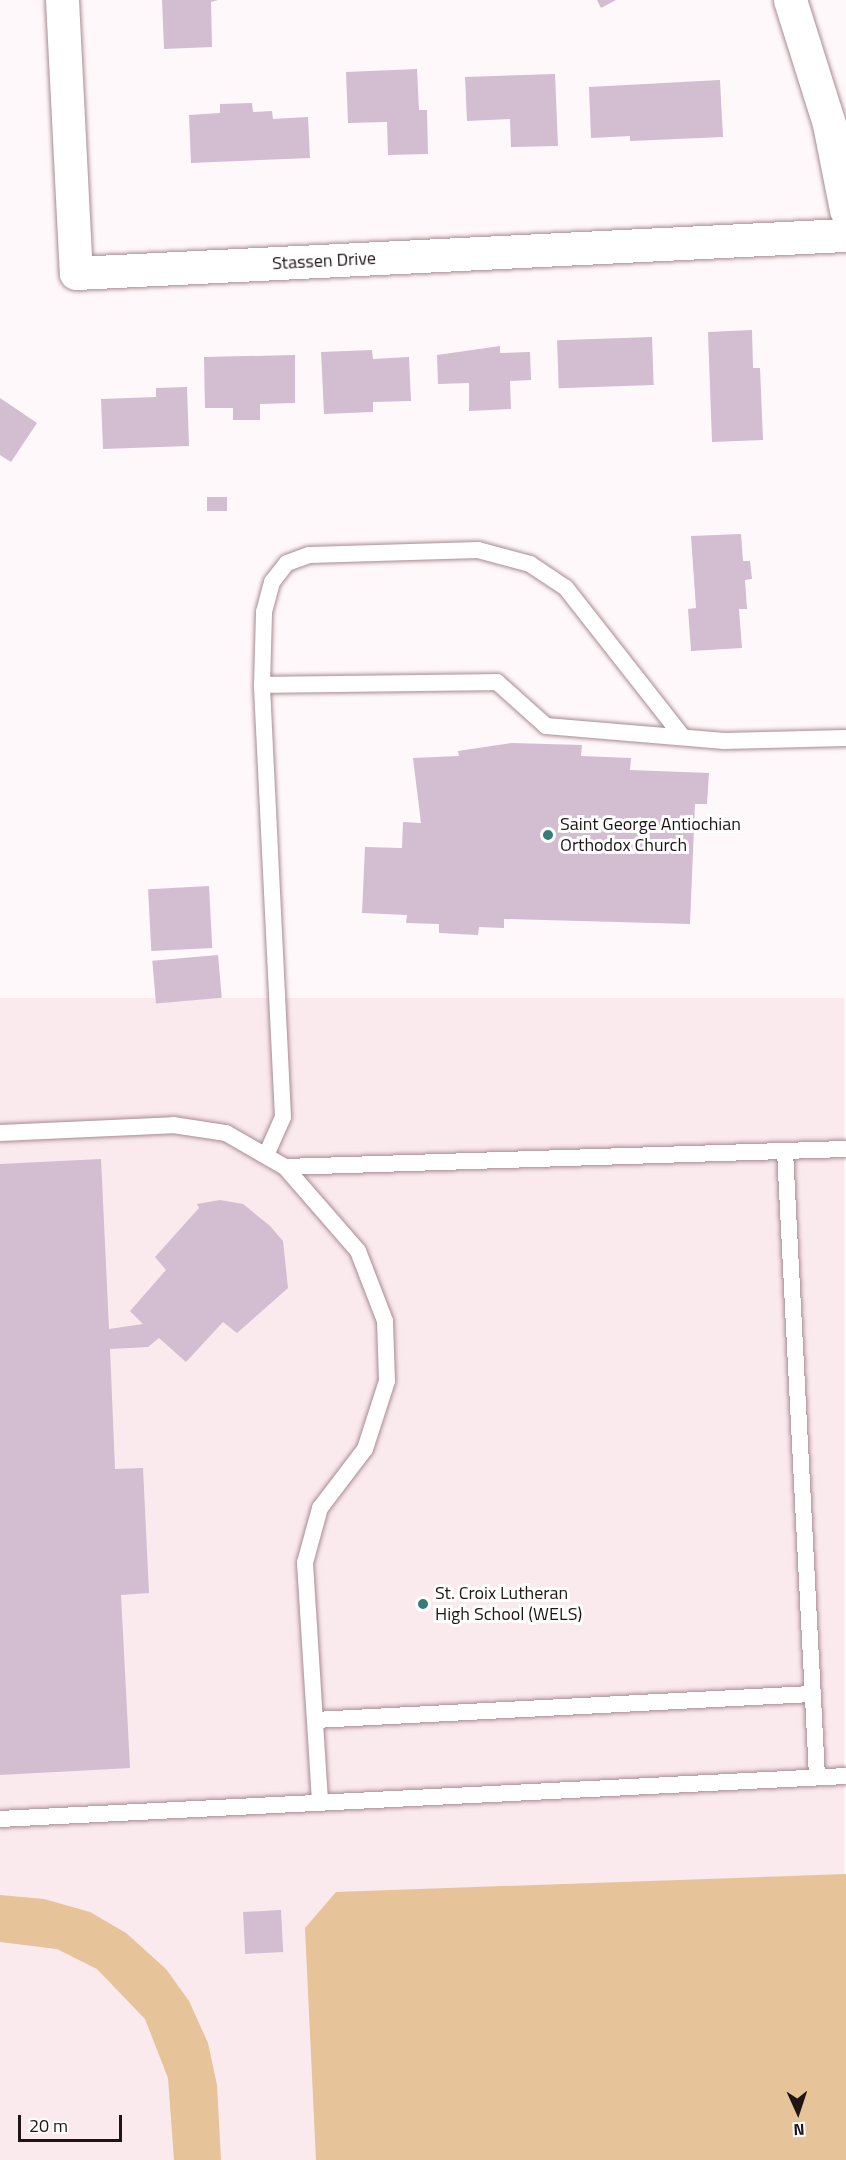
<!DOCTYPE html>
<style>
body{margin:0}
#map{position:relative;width:846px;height:2160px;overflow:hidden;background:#fff8fa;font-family:"Titillium Web",sans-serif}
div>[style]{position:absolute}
.built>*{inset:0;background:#fae9ed;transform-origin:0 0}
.green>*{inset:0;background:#e6c398}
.building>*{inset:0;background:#d2bdd1;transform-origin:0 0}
.roads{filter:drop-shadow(0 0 2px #a88b92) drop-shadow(0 0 2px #a88b92)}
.lane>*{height:16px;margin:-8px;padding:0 8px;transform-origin:8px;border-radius:8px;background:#fff}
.street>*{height:33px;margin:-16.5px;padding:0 16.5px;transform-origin:16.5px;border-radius:16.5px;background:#fff}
.secondary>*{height:33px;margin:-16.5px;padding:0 16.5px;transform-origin:16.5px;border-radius:16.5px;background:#fff}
.dots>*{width:16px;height:16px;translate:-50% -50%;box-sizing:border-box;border:3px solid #fff;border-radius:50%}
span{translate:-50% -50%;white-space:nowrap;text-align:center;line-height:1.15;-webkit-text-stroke:6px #fff;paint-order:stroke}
.street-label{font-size:18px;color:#1f1517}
.poi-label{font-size:18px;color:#1f1517}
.left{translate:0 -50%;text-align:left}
.north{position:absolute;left:768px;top:2082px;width:60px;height:60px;-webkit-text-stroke:4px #fff;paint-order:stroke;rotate:177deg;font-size:16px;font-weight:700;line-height:24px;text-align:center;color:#1f1517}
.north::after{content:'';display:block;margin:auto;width:21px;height:27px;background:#1f1517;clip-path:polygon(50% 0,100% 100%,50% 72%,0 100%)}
.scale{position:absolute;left:18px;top:2115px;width:104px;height:27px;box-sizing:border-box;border:3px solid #1f1517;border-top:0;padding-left:8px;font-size:18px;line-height:21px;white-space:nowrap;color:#1f1517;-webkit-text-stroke:4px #fff;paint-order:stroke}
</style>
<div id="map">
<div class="built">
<i style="left:844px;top:998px;width:1162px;height:845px;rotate:90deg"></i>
</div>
<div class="green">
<i style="clip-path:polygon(846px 1874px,846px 2160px,316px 2160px,305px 1928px,336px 1892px)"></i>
<i style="clip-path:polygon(0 1895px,44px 1899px,90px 1912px,126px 1933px,166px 1969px,189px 2001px,208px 2043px,217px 2085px,221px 2160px,174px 2160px,168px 2078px,145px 2019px,97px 1969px,57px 1949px,0 1942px)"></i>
</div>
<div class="building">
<i style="clip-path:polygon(162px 0,218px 0,211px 2px,212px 47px,164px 49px)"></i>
<i style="clip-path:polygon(597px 0,616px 0,601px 8px)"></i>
<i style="clip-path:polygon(417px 69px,419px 110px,427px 110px,428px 154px,388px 155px,387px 122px,348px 123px,346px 72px)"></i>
<i style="clip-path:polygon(555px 74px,558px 146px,511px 147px,510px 119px,467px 121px,465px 77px)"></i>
<i style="clip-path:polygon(720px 80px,723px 137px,630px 141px,630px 136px,591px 138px,589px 87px)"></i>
<i style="clip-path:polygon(252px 103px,253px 112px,272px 111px,273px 119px,308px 117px,310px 158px,191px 163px,189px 115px,220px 113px,220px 104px)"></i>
<i style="clip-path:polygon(752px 330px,753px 368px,760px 368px,763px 440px,712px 442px,708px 332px)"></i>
<i style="left:652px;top:337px;width:48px;height:95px;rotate:88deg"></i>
<i style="clip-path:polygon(500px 346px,500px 353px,530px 352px,531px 380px,510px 381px,511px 409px,469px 411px,469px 383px,438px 384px,437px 355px)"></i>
<i style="clip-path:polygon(372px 350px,373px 359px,409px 357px,411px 401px,373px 402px,373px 412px,324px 414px,321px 352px)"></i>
<i style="clip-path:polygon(295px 355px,295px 403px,260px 404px,260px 420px,233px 420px,233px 408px,205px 408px,204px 357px)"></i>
<i style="clip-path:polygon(187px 387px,189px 446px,103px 449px,101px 399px,156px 397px,156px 388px)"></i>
<i style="clip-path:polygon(0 398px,37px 423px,11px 462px,0 455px)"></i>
<i style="left:207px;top:497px;width:20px;height:14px"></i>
<i style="clip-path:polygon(741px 534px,743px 561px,750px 561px,752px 579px,745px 580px,747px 609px,739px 609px,742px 648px,691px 651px,688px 609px,696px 608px,691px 536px)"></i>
<i style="clip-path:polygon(512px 743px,582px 745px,581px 756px,631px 758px,630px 770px,709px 773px,707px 804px,695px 804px,690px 924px,504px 919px,504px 928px,479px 927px,478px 935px,439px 933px,439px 924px,406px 923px,407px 915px,362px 913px,365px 847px,402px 848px,403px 822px,421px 823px,413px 758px,459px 756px,458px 751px)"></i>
<i style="left:209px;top:886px;width:62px;height:61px;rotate:87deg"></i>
<i style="left:218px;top:955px;width:43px;height:66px;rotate:85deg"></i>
<i style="clip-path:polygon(101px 1159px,109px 1329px,143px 1324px,130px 1311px,166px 1270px,155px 1257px,199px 1208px,197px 1204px,220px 1200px,243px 1204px,270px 1226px,283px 1241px,288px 1288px,237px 1333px,223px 1322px,186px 1362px,159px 1338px,148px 1347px,110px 1349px,115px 1469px,143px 1468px,149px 1593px,121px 1595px,130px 1768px,0 1775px,0 1164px)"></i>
<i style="left:281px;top:1910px;width:42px;height:38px;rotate:87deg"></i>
</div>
<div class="roads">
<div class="lane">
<i style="left:262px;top:685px;width:73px;rotate:-88.4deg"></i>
<i style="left:264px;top:612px;width:31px;rotate:-75deg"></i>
<i style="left:272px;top:582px;width:24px;rotate:-52deg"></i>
<i style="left:287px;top:563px;width:23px;rotate:-20deg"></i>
<i style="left:309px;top:555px;width:169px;rotate:-1.7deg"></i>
<i style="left:478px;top:550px;width:54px;rotate:15.1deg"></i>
<i style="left:530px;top:564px;width:43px;rotate:33.7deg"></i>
<i style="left:566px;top:588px;width:189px;rotate:51.9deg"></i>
<i style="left:0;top:1133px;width:173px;rotate:-2.6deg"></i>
<i style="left:173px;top:1125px;width:54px;rotate:8.6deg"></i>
<i style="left:226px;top:1133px;width:68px;rotate:30deg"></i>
<i style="left:285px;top:1167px;width:111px;rotate:49deg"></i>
<i style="left:358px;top:1251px;width:75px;rotate:68.9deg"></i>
<i style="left:385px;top:1321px;width:60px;rotate:88.1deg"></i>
<i style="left:387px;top:1381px;width:71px;rotate:107.9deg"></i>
<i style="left:365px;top:1449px;width:74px;rotate:127.3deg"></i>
<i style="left:320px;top:1508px;width:57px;rotate:105.3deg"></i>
<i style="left:305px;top:1563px;width:240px;rotate:86.4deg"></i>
<i style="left:785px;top:1151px;width:627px;rotate:87.07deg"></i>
<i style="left:267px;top:1153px;width:39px;rotate:-66deg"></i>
<i style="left:283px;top:1117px;width:433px;rotate:-92.8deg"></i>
<i style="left:262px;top:685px;width:235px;rotate:-0.7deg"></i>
<i style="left:497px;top:682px;width:66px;rotate:41.9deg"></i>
<i style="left:546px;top:726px;width:179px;rotate:4.8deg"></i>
<i style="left:724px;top:741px;width:122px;rotate:-1.4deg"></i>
<i style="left:285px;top:1167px;width:561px;rotate:-1.84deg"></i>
<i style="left:315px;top:1720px;width:499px;rotate:-3deg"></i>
<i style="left:0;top:1819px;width:847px;rotate:-2.91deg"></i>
</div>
<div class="street">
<i style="left:62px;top:0;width:273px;rotate:87.1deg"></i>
<i style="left:76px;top:273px;width:771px;rotate:-2.83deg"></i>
</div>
<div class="secondary">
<i style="left:790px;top:0;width:130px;rotate:72.5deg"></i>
<i style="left:829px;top:124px;width:88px;rotate:78.8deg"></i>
</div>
</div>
<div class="dots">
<i style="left:548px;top:835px;background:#357d78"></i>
<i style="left:423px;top:1604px;background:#357d78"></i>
</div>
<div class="street-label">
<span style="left:324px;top:261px;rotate:-3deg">Stassen Drive</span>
</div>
<div class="poi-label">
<span class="left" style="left:560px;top:835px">Saint George Antiochian<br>Orthodox Church</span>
<span class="left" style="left:435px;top:1604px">St. Croix Lutheran<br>High School (WELS)</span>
</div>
<div class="north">N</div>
<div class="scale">20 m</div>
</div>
